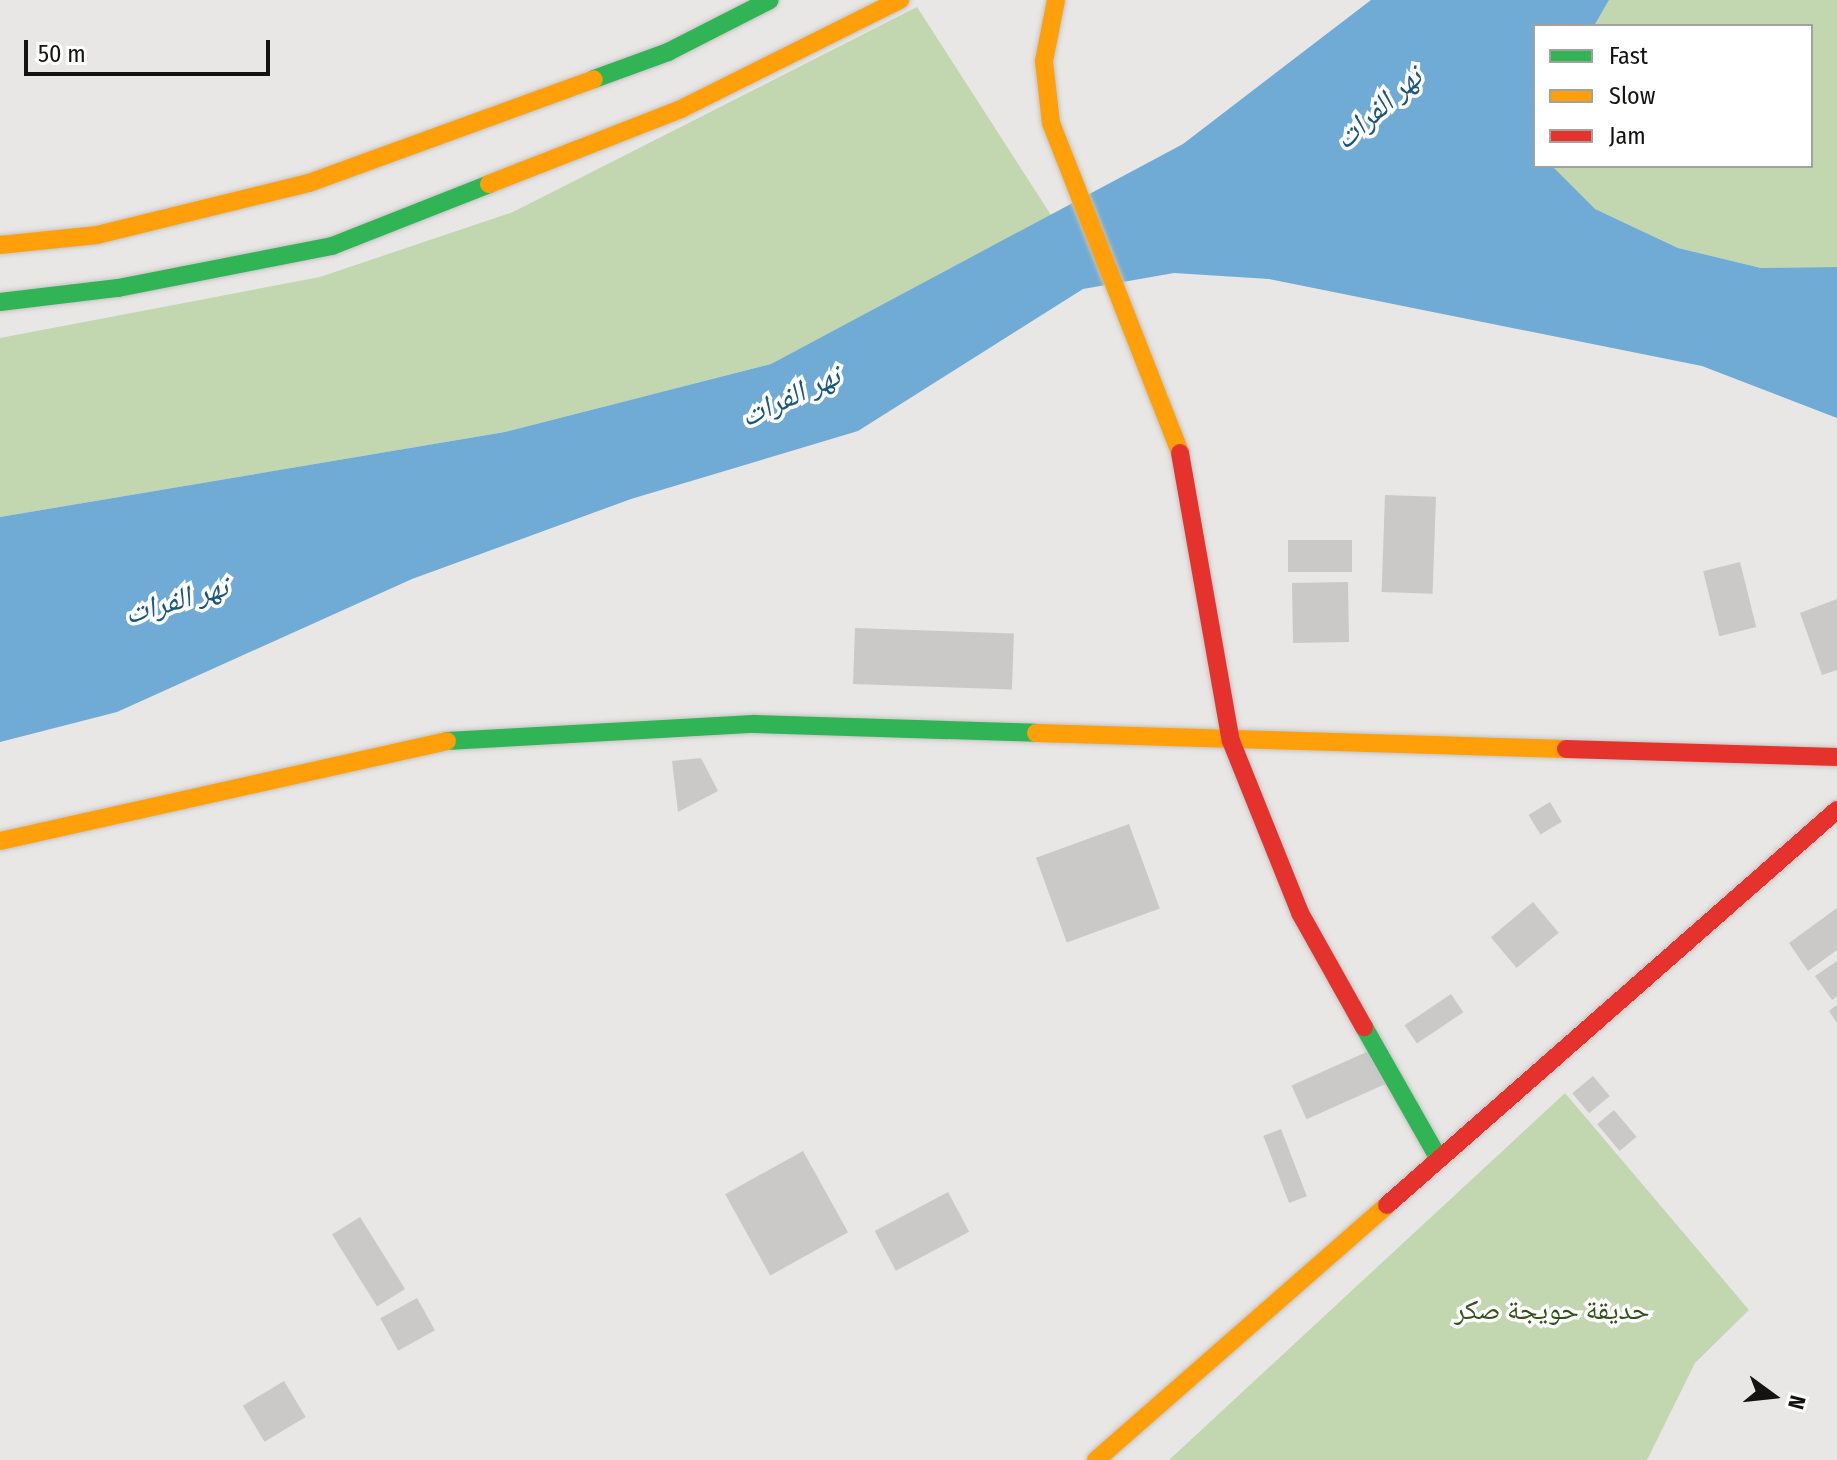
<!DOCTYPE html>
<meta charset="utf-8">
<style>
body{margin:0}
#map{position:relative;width:1837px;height:1460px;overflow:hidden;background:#e8e7e5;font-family:"Fira Sans Condensed","Noto Naskh Arabic",sans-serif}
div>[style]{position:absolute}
.green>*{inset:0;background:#c2d6b0}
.water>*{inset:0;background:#6fabd4}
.building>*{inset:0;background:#cac9c8;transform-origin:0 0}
.roads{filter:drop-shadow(0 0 2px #c4c3c2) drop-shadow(0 0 2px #c4c3c2)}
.fast>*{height:18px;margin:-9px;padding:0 9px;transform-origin:9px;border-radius:9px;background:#30b455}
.slow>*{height:18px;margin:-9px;padding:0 9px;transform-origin:9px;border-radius:9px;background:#ff9f0a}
.jam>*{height:18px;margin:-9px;padding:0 9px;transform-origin:9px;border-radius:9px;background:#e5322d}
span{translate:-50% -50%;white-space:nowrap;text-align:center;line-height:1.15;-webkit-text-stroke:7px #fff;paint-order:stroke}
.park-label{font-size:28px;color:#345118}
.water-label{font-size:30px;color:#18567e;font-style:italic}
.legend{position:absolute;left:1533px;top:24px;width:280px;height:144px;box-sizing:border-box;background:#fff;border:2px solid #a1a1a0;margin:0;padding:10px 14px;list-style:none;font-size:24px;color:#131312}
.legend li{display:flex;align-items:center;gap:16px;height:40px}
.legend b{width:40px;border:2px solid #a1a1a0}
.north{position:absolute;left:1733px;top:1356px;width:80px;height:80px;-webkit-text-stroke:6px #fff;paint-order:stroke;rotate:105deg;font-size:22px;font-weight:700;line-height:32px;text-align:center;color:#131312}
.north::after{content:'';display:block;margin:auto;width:28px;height:36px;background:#131312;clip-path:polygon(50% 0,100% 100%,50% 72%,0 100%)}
.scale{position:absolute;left:24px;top:40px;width:246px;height:36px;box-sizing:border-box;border:4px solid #131312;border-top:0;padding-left:10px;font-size:24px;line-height:28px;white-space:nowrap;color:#131312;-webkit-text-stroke:6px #fff;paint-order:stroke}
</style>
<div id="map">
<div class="green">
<i style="clip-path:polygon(1609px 0,1837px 0,1837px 267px,1761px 268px,1678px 248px,1595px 209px,1561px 181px,1552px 166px,1811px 166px,1811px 26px,1594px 26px)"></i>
<i style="clip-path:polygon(917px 7px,1051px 215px,771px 364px,505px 432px,0 517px,0 338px,320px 277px,513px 212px)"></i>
<i style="clip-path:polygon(1565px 1093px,1749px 1310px,1695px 1363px,1647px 1460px,1169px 1460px)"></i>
</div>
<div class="water">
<i style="clip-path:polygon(1371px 0,1609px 0,1594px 26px,1535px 26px,1535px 166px,1552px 166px,1595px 209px,1678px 248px,1761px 268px,1837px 267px,1837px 418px,1702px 366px,1269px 279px,1174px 273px,1083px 289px,858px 431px,631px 499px,412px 579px,117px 712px,0 742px,0 517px,505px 432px,771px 364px,1183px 144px)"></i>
</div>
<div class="building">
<i style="left:1385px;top:495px;width:51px;height:97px;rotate:2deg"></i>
<i style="left:1288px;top:540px;width:64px;height:32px"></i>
<i style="left:1740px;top:562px;width:67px;height:38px;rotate:76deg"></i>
<i style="left:1348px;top:582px;width:60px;height:56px;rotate:89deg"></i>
<i style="clip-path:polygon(1837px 599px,1837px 670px,1822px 675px,1800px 613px)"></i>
<i style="left:855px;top:628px;width:159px;height:56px;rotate:2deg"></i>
<i style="clip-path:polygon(701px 758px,718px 791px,678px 812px,672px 761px)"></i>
<i style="left:1550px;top:802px;width:23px;height:25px;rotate:59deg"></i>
<i style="left:1129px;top:824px;width:90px;height:99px;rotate:70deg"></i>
<i style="left:1533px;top:902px;width:40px;height:55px;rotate:50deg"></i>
<i style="clip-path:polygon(1837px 908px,1837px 950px,1808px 971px,1789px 943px)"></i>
<i style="clip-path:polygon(1837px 961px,1837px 996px,1832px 1000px,1815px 976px)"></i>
<i style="left:1451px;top:994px;width:22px;height:56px;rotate:56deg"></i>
<i style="clip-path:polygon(1837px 1005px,1837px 1023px,1829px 1011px)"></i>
<i style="left:1371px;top:1050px;width:37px;height:87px;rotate:66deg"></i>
<i style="left:1593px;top:1076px;width:26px;height:27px;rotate:50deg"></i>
<i style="left:1614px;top:1110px;width:35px;height:22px;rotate:50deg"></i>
<i style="left:1281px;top:1129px;width:72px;height:19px;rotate:69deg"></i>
<i style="left:803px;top:1151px;width:93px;height:89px;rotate:61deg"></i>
<i style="left:948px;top:1192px;width:45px;height:83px;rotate:62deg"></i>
<i style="left:360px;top:1217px;width:85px;height:33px;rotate:58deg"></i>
<i style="left:417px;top:1298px;width:37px;height:42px;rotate:61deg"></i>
<i style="left:284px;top:1381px;width:42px;height:48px;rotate:59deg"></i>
</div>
<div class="roads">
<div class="fast">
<i style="left:594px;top:79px;width:79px;rotate:-20deg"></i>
<i style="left:668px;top:52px;width:114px;rotate:-27deg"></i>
<i style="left:0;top:302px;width:119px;rotate:-6.8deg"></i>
<i style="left:118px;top:288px;width:218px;rotate:-11.1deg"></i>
<i style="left:332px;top:246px;width:169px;rotate:-21.5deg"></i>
<i style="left:447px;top:741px;width:307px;rotate:-3.2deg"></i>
<i style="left:754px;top:724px;width:282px;rotate:1.8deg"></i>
<i style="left:1364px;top:1027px;width:152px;rotate:60.4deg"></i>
</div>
<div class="slow">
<i style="left:1056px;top:0;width:62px;rotate:101.1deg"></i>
<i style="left:1044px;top:61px;width:62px;rotate:83.6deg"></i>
<i style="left:1051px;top:123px;width:354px;rotate:68.6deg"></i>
<i style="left:489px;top:184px;width:206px;rotate:-21.3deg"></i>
<i style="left:681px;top:109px;width:245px;rotate:-26.5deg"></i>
<i style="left:0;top:245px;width:98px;rotate:-5.9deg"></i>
<i style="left:97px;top:235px;width:218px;rotate:-13.8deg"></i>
<i style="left:309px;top:183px;width:303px;rotate:-20deg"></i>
<i style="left:1036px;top:733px;width:530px;rotate:1.73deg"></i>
<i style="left:0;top:841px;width:458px;rotate:-12.6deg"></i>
<i style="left:1096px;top:1460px;width:387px;rotate:-41.2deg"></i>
</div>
<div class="jam">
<i style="left:1180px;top:453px;width:292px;rotate:80deg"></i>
<i style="left:1231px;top:741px;width:185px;rotate:68.1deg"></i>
<i style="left:1300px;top:913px;width:131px;rotate:60.7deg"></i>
<i style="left:1566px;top:749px;width:271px;rotate:1.7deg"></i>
<i style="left:1387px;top:1205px;width:599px;rotate:-41.28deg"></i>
</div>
</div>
<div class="park-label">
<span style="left:1552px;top:1310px">حديقة حويجة صكر</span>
</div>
<div class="water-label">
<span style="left:1378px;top:108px;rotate:-42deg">نهر الفرات</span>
<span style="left:790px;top:396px;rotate:-25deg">نهر الفرات</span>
<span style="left:176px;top:600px;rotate:-16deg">نهر الفرات</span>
</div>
<ul class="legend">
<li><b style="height:10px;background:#30b455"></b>Fast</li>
<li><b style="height:10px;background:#ff9f0a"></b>Slow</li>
<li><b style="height:10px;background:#e5322d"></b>Jam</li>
</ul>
<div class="north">N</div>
<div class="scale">50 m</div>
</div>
